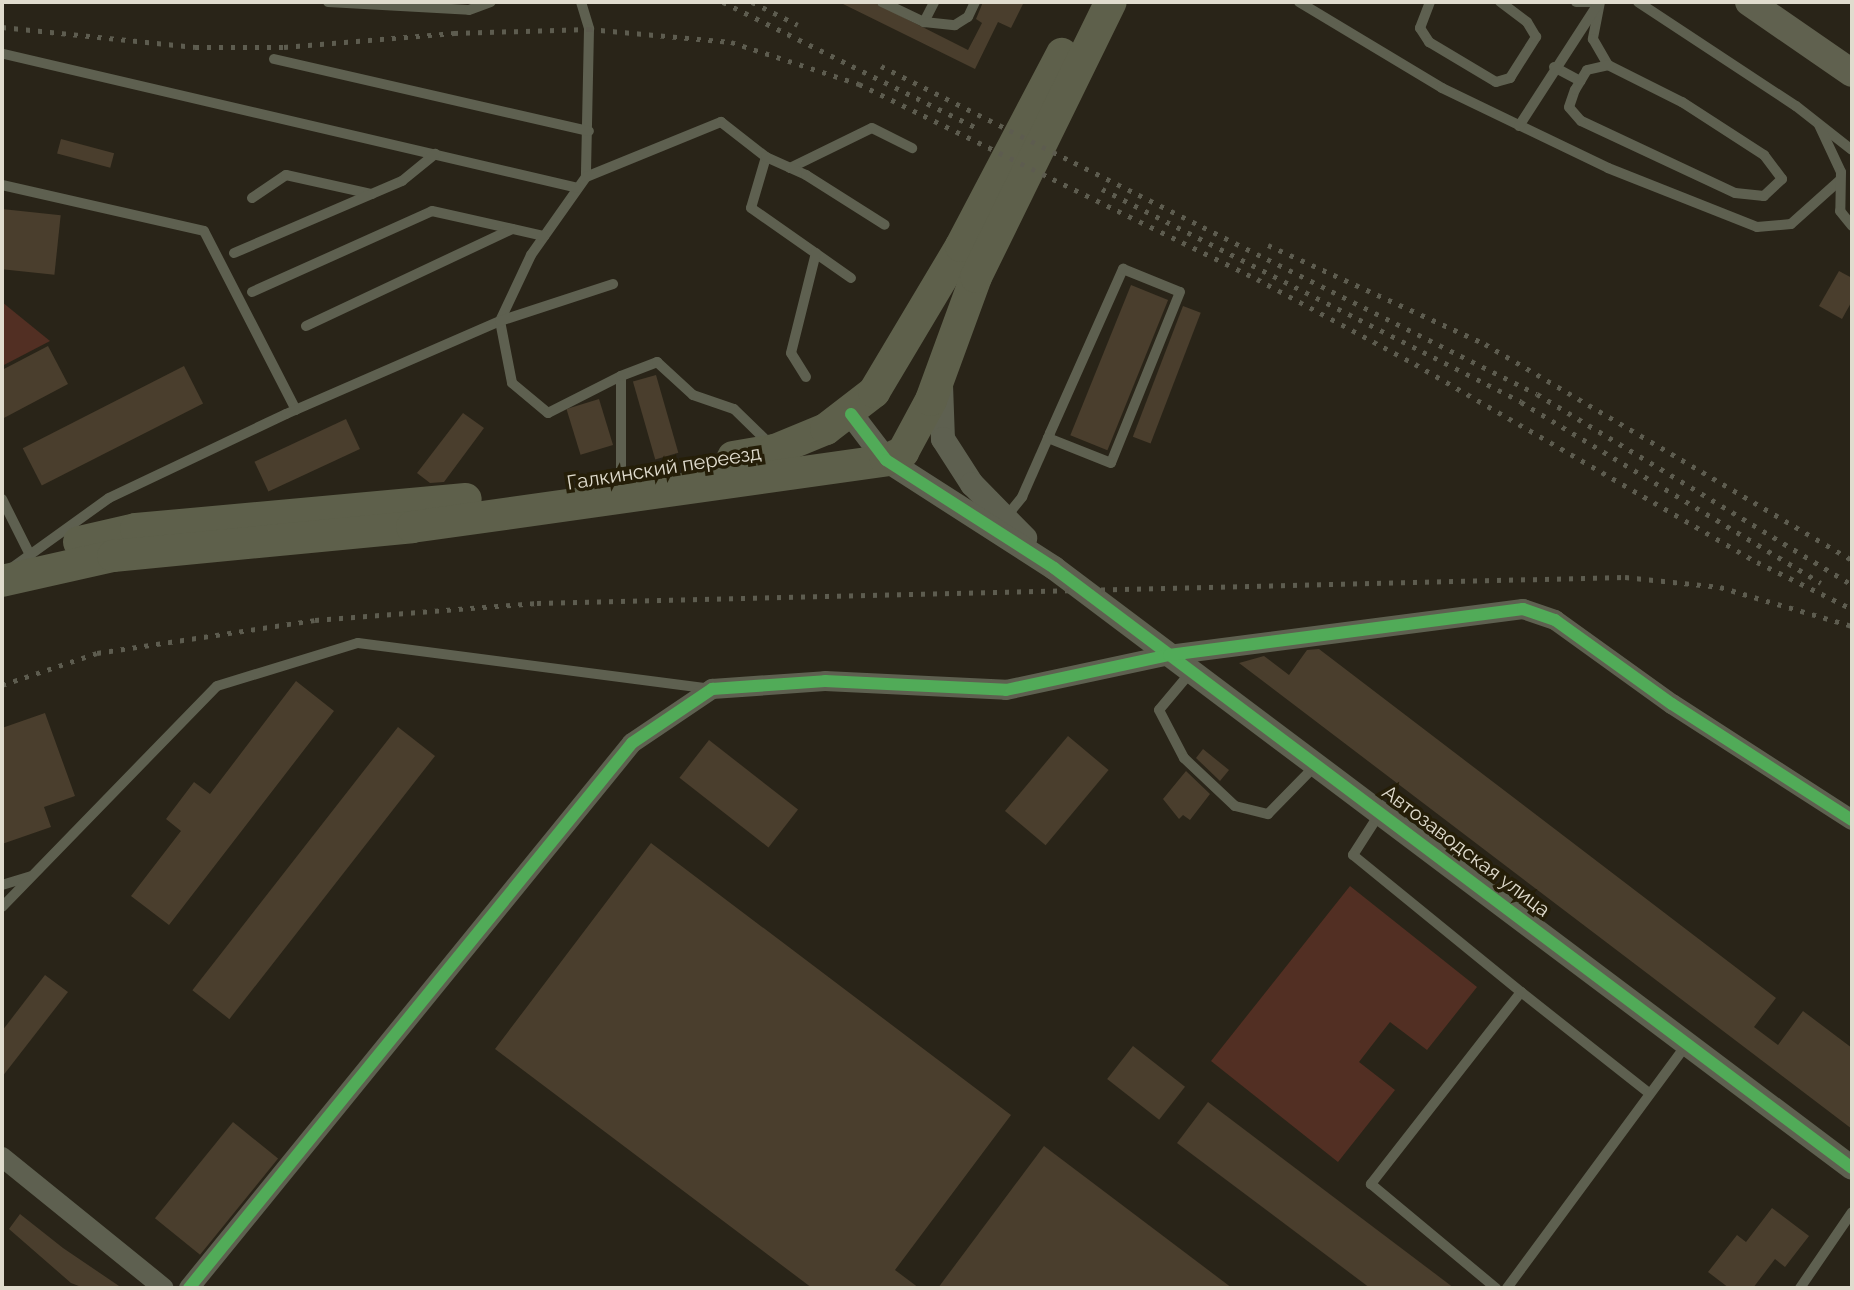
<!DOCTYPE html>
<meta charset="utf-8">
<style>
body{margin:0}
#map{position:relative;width:1854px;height:1290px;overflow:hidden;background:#292418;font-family:Raleway,sans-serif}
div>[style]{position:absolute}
.green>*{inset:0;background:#522f23}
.building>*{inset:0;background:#4a3e2d;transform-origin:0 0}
.service>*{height:10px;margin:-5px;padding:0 5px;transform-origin:5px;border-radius:5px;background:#5e6050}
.minor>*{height:20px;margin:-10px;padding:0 10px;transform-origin:10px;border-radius:10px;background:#5e6050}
.tertiary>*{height:24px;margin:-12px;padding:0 12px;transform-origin:12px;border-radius:12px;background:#5e6050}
.secondary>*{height:28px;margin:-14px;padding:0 14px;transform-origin:14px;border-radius:14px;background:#60614f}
.primary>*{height:32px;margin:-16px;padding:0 16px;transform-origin:16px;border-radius:16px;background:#5e604b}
.rail>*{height:5px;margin-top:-2.5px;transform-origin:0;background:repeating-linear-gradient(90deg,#5d5c4f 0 4px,transparent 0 12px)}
.cycleway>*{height:12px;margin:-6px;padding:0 6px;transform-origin:6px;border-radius:6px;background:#51ab58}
span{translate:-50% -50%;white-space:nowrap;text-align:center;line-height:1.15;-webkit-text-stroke:7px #251e08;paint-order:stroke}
.street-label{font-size:20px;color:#e0dcce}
.frame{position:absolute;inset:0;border:4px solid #e0dcce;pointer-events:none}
</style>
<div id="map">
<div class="green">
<i style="clip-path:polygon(2px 302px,50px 341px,2px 366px)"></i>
<i style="clip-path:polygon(1350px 886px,1477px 987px,1427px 1050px,1390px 1022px,1359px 1062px,1395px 1090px,1338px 1162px,1211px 1061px)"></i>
</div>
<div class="building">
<i style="clip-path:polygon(839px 2px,873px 2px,968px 50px,982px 23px,976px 19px,983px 2px,1024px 2px,1011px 28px,998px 22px,975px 69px)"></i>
<i style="left:61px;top:139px;width:55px;height:15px;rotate:15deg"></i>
<i style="left:2px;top:209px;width:59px;height:60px;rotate:6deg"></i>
<i style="clip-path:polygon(1839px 271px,1852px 278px,1852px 301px,1842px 319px,1819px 306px)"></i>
<i style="left:1131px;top:285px;width:40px;height:162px;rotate:22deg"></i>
<i style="left:1183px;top:306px;width:19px;height:140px;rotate:21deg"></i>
<i style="clip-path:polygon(48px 346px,68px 384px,2px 419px,2px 370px)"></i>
<i style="left:184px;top:366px;width:42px;height:181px;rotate:63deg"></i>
<i style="left:656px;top:375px;width:81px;height:24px;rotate:74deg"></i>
<i style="left:599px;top:399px;width:48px;height:34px;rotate:73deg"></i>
<i style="clip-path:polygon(463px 413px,484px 428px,444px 482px,430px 483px,417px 473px)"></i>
<i style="left:346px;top:419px;width:33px;height:101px;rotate:65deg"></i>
<i style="clip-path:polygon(1319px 649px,1776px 998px,1754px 1027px,1778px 1045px,1803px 1011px,1852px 1048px,1852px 1129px,1239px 663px,1264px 656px,1289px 675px,1307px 650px)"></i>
<i style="clip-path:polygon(296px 681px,334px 711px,169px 925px,131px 896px,181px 831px,166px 819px,194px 782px,210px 794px)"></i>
<i style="clip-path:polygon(45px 713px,75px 796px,44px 807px,51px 827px,2px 844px,2px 728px)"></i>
<i style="left:398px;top:727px;width:47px;height:334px;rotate:38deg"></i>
<i style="left:1068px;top:736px;width:53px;height:98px;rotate:40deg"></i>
<i style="left:709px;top:740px;width:113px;height:48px;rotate:38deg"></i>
<i style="clip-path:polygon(1203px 749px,1229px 770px,1220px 781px,1196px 758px)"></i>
<i style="clip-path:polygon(1186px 771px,1210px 794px,1190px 820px,1183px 815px,1179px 819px,1163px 799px)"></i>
<i style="clip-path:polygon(651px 843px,1011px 1115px,895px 1270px,919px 1288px,812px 1288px,495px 1049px)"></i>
<i style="clip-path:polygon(45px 975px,68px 992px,2px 1077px,2px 1031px)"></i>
<i style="left:1133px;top:1046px;width:66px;height:42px;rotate:38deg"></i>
<i style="clip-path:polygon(1208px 1102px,1454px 1288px,1370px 1288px,1177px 1143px)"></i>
<i style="left:233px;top:1122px;width:58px;height:124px;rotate:39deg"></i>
<i style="clip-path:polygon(1044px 1146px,1232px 1288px,938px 1288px)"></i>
<i style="clip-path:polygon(1772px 1208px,1809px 1236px,1785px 1267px,1775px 1259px,1753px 1288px,1729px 1288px,1708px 1272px,1737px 1235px,1746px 1242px)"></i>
<i style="clip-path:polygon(20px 1214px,63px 1248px,122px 1288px,84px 1288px,71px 1283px,9px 1229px)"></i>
</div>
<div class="service">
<i style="left:328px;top:2px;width:141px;rotate:3.2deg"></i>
<i style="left:469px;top:10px;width:23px;rotate:-20deg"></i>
<i style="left:581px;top:2px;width:28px;rotate:73deg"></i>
<i style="left:589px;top:29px;width:148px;rotate:91.2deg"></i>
<i style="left:586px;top:177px;width:95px;rotate:125.2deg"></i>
<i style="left:531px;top:255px;width:73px;rotate:115.2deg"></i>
<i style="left:500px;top:321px;width:63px;rotate:79deg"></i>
<i style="left:512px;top:383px;width:47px;rotate:39.8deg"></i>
<i style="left:548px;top:413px;width:82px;rotate:-26.9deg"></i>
<i style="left:882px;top:2px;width:47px;rotate:25.5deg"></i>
<i style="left:924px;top:22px;width:22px;rotate:-63deg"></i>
<i style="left:1299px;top:2px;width:167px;rotate:31deg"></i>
<i style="left:1442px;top:88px;width:184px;rotate:25.7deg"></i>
<i style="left:1608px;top:168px;width:160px;rotate:21.6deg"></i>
<i style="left:1757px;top:227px;width:34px;rotate:-5deg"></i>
<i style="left:1791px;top:224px;width:66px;rotate:-41.9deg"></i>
<i style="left:1430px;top:2px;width:28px;rotate:111deg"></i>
<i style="left:1420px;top:28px;width:17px;rotate:57deg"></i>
<i style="left:1429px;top:42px;width:78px;rotate:30.8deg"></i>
<i style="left:1496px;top:82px;width:15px;rotate:-16deg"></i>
<i style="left:1510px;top:78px;width:49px;rotate:-57.6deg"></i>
<i style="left:1536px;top:37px;width:17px;rotate:-121deg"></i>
<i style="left:1527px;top:22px;width:34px;rotate:-143deg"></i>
<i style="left:1576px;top:2px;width:16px"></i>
<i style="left:1600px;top:2px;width:38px;rotate:101deg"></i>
<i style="left:1593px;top:39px;width:30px;rotate:60deg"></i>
<i style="left:1608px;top:65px;width:83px;rotate:26.6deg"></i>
<i style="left:1682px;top:102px;width:98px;rotate:32.9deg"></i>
<i style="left:1764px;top:155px;width:30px;rotate:53deg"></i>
<i style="left:1782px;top:179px;width:25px;rotate:137deg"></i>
<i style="left:1764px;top:196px;width:29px;rotate:-174deg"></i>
<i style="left:1735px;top:193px;width:170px;rotate:-154.9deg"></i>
<i style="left:1581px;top:121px;width:18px;rotate:-131deg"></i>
<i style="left:1569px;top:107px;width:18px;rotate:-71deg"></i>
<i style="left:1575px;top:90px;width:23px;rotate:-59deg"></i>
<i style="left:1587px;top:70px;width:22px;rotate:-13deg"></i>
<i style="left:1638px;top:2px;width:189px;rotate:33.4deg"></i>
<i style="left:1796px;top:106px;width:71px;rotate:38.2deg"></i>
<i style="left:924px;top:22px;width:31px;rotate:6deg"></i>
<i style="left:955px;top:25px;width:15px;rotate:-32deg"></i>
<i style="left:968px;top:17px;width:17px;rotate:-65deg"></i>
<i style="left:4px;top:54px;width:589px;rotate:13.14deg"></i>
<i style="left:274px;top:59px;width:323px;rotate:12.9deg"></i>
<i style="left:1554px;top:67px;width:30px;rotate:28deg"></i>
<i style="left:1819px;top:125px;width:52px;rotate:64.9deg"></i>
<i style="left:1841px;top:172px;width:39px;rotate:91deg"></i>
<i style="left:1840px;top:211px;width:19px;rotate:51deg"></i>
<i style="left:1519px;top:126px;width:145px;rotate:-57.1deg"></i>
<i style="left:766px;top:157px;width:53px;rotate:106.4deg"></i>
<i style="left:751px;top:208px;width:122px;rotate:35deg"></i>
<i style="left:790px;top:168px;width:91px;rotate:-26deg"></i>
<i style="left:872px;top:128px;width:45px;rotate:26.6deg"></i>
<i style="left:586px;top:177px;width:146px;rotate:-22.2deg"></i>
<i style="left:721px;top:122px;width:57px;rotate:37.9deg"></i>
<i style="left:766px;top:157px;width:44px;rotate:24.2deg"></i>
<i style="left:806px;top:175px;width:93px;rotate:32.3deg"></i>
<i style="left:2px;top:185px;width:207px;rotate:12.8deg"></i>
<i style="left:204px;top:231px;width:201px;rotate:62.8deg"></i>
<i style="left:252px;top:198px;width:41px;rotate:-34.1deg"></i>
<i style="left:286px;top:175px;width:88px;rotate:12.5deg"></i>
<i style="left:234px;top:253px;width:183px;rotate:-23.2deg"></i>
<i style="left:402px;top:181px;width:43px;rotate:-39.3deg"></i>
<i style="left:252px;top:292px;width:197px;rotate:-24.2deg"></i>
<i style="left:432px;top:211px;width:115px;rotate:12.6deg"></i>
<i style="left:306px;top:326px;width:228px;rotate:-25.2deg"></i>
<i style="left:806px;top:377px;width:28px;rotate:-122deg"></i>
<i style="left:791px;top:353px;width:103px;rotate:-76deg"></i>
<i style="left:621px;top:475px;width:99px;rotate:-90deg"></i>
<i style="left:621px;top:376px;width:39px;rotate:-21deg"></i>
<i style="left:657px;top:362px;width:49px;rotate:42.5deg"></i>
<i style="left:693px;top:395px;width:43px;rotate:18.9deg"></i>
<i style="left:734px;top:409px;width:52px;rotate:44.2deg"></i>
<i style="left:2px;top:499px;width:63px;rotate:63.4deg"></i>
<i style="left:1006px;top:517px;width:26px;rotate:-51deg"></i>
<i style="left:1022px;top:497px;width:64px;rotate:-66.2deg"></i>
<i style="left:1048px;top:438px;width:5px;rotate:-68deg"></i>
<i style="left:1050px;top:433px;width:180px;rotate:-66deg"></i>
<i style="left:1123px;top:269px;width:61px;rotate:22deg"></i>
<i style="left:1180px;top:292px;width:184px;rotate:112deg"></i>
<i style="left:1111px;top:463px;width:68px;rotate:-158.4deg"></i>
<i style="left:13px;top:567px;width:118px;rotate:-35.7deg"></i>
<i style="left:109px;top:498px;width:196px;rotate:-25.4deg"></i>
<i style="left:286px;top:414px;width:233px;rotate:-23.5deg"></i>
<i style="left:500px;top:321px;width:119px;rotate:-18.1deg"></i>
<i style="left:1190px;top:673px;width:48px;rotate:130deg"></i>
<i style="left:1159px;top:710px;width:54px;rotate:62.5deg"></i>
<i style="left:1184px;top:758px;width:70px;rotate:43.3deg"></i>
<i style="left:1235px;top:806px;width:34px;rotate:14deg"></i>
<i style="left:1268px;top:814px;width:70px;rotate:-45.6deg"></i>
<i style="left:1380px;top:813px;width:50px;rotate:122.7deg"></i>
<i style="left:1353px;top:855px;width:217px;rotate:39.2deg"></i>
<i style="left:1521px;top:992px;width:244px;rotate:128deg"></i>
<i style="left:1371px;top:1184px;width:163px;rotate:39.8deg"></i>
<i style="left:2px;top:885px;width:30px;rotate:-17deg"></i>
<i style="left:2px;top:907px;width:308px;rotate:-45.8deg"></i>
<i style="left:217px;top:686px;width:147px;rotate:-17deg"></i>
<i style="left:358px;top:643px;width:355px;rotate:7.4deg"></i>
<i style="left:1521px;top:992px;width:164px;rotate:38.3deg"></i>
<i style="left:1507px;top:1288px;width:302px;rotate:-53.6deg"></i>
<i style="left:1800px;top:1288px;width:92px;rotate:-55.6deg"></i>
</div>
<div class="minor">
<i style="left:2px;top:1157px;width:208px;rotate:39deg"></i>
<i style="left:189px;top:1288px;width:702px;rotate:-50.89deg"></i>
<i style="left:632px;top:743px;width:97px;rotate:-34deg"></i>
<i style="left:712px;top:689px;width:113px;rotate:-4deg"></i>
<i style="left:825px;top:681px;width:181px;rotate:2.8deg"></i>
<i style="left:1006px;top:690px;width:167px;rotate:-12.1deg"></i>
<i style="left:1169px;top:655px;width:357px;rotate:-7.4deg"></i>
<i style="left:1523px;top:609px;width:34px;rotate:19deg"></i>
<i style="left:1555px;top:620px;width:144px;rotate:35.7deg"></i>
<i style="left:1672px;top:704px;width:214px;rotate:32.8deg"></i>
</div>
<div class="tertiary">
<i style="left:941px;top:385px;width:54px;rotate:87.9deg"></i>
<i style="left:943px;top:439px;width:54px;rotate:57.2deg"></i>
<i style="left:972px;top:484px;width:76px;rotate:45.5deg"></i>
<i style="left:851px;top:414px;width:58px;rotate:52.7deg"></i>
<i style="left:886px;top:460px;width:200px;rotate:32.7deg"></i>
<i style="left:1054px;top:568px;width:998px;rotate:36.94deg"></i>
</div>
<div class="secondary">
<i style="left:1749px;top:2px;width:125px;rotate:34.6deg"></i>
</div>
<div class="primary">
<i style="left:733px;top:457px;width:43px;rotate:-9.5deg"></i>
<i style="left:775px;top:450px;width:55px;rotate:-22.4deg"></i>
<i style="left:826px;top:429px;width:61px;rotate:-37.6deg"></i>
<i style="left:874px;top:392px;width:170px;rotate:-59.2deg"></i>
<i style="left:961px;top:246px;width:217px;rotate:-62.3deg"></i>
<i style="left:79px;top:542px;width:58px;rotate:-12.8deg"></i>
<i style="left:136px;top:529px;width:331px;rotate:-5.2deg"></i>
<i style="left:2px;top:581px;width:114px;rotate:-12.7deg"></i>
<i style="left:113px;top:556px;width:300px;rotate:-5.5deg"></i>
<i style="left:412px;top:527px;width:479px;rotate:-8deg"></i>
<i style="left:886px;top:460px;width:19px;rotate:-25deg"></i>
<i style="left:903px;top:452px;width:59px;rotate:-61.7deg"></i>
<i style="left:931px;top:400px;width:131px;rotate:-69.9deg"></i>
<i style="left:976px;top:277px;width:306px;rotate:-63.9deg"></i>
</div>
<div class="rail">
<i style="left:723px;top:2px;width:284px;rotate:26.4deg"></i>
<i style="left:752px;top:2px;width:51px;rotate:26.6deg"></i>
<i style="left:2px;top:27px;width:194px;rotate:5.9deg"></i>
<i style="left:195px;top:47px;width:89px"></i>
<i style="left:284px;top:47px;width:171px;rotate:-4.7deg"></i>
<i style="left:454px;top:33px;width:135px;rotate:-1.7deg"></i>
<i style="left:589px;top:29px;width:143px;rotate:5.2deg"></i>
<i style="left:731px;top:42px;width:135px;rotate:18.2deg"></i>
<i style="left:859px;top:84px;width:443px;rotate:26.1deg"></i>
<i style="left:1257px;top:279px;width:179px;rotate:28.3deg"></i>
<i style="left:1415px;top:364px;width:395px;rotate:30.1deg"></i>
<i style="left:1757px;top:562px;width:106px;rotate:26.3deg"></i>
<i style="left:881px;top:66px;width:733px;rotate:26.57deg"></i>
<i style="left:1537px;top:394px;width:368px;rotate:31.2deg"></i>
<i style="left:1102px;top:189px;width:470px;rotate:26.9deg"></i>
<i style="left:1521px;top:402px;width:350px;rotate:31.1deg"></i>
<i style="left:1268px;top:245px;width:239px;rotate:24.5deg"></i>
<i style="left:1485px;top:344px;width:426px;rotate:30.5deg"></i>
<i style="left:2px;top:685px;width:100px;rotate:-18.6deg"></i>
<i style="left:97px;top:653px;width:220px;rotate:-8.6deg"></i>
<i style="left:315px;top:620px;width:223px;rotate:-4.4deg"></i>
<i style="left:537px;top:603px;width:1088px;rotate:-1.37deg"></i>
<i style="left:1625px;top:577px;width:96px;rotate:6deg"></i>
<i style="left:1720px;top:587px;width:138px;rotate:16.5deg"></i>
</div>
<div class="cycleway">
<i style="left:851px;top:414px;width:58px;rotate:52.7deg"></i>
<i style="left:886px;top:460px;width:200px;rotate:32.7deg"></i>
<i style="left:1054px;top:568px;width:998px;rotate:36.94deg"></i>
<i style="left:189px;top:1288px;width:702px;rotate:-50.89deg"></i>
<i style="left:632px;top:743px;width:97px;rotate:-34deg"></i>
<i style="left:712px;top:689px;width:113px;rotate:-4deg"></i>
<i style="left:825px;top:681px;width:181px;rotate:2.8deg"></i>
<i style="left:1006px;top:690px;width:167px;rotate:-12.1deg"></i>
<i style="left:1169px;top:655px;width:357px;rotate:-7.4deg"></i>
<i style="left:1523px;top:609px;width:34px;rotate:19deg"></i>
<i style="left:1555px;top:620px;width:144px;rotate:35.7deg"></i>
<i style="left:1672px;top:704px;width:214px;rotate:32.8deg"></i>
</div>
<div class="street-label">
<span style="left:664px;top:468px;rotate:-9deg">Галкинский переезд</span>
<span style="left:1466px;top:851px;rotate:37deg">Автозаводская улица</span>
</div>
<div class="frame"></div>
</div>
